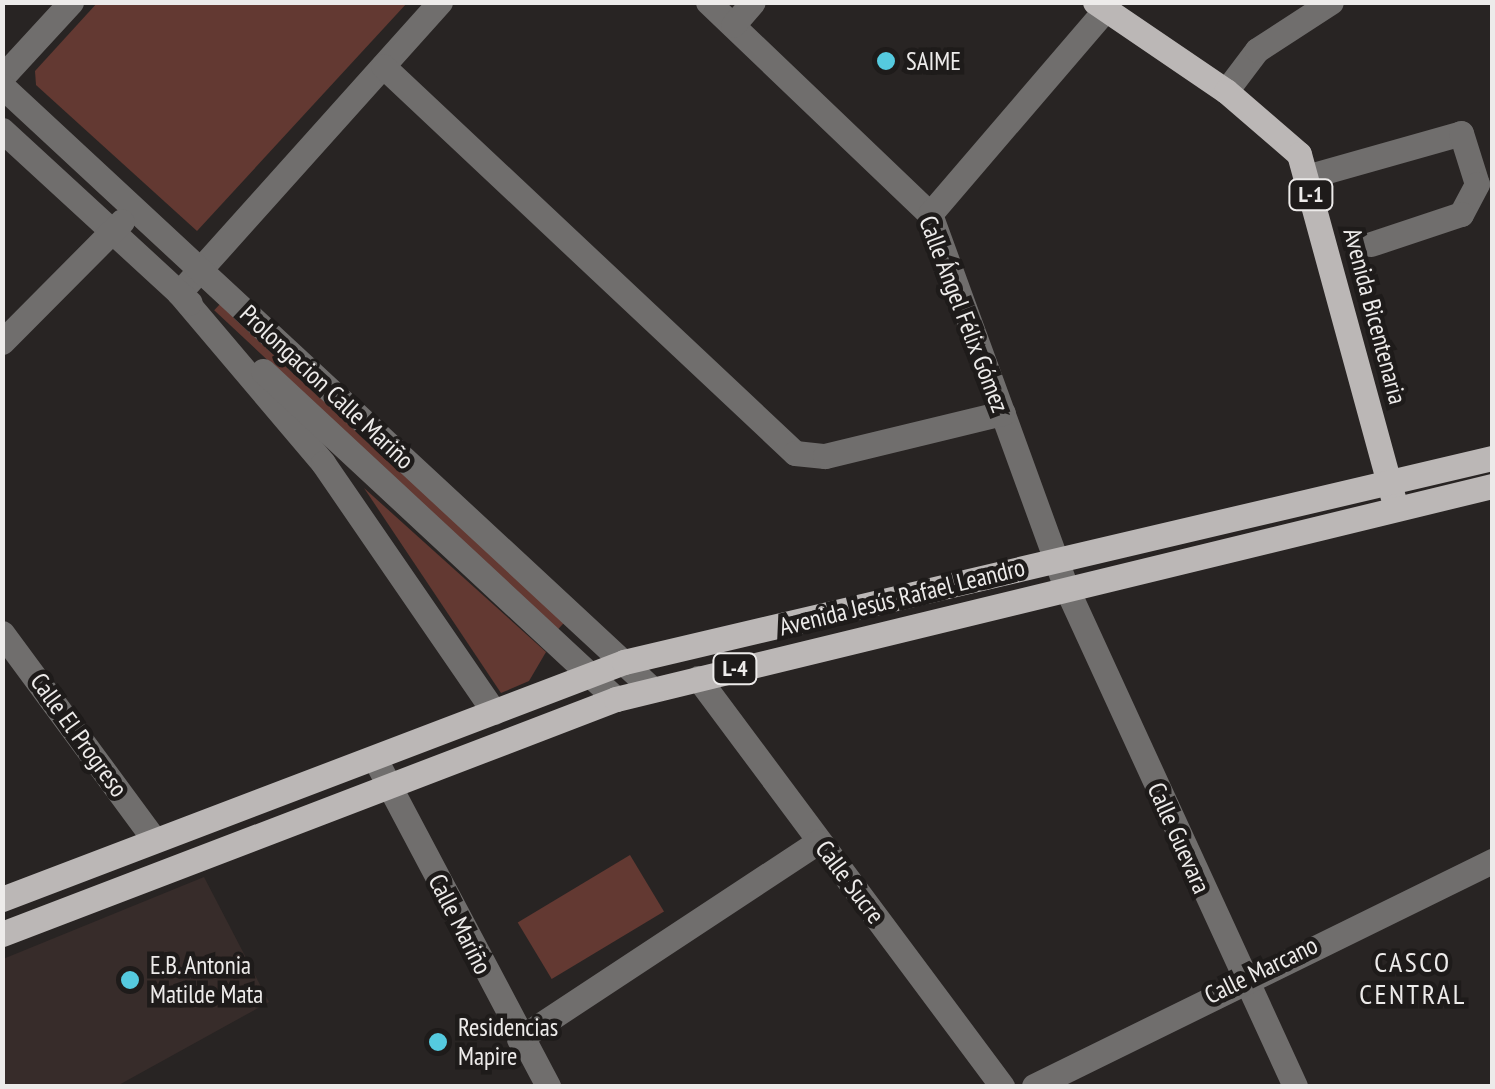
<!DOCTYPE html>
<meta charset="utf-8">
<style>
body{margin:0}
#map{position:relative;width:1495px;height:1089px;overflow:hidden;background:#282423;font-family:"PT Sans Narrow",sans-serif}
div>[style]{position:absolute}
.built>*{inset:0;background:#372c2a}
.green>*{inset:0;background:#633932;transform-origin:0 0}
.minor>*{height:25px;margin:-12.5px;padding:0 12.5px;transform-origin:12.5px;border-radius:12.5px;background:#706e6d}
.major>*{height:25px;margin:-12.5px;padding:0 12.5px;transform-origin:12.5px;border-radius:12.5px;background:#bbb7b6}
.dots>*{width:28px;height:28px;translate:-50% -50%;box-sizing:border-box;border:5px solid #1e1b1a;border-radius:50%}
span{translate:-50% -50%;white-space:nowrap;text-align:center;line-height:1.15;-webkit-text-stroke:9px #1e1b1a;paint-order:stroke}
.shield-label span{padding:2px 8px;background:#1e1b1a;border:2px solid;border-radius:8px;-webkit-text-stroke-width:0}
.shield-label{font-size:22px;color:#edebea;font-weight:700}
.poi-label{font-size:25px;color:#edebea}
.left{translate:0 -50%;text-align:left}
.street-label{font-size:25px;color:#edebea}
.neighbourhood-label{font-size:28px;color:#edebea;letter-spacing:2.5px}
.frame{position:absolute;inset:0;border:5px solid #edebea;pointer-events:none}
</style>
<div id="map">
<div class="built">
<i style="clip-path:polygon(204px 877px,269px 1002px,117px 1086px,3px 1086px,3px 959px)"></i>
</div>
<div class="green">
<i style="clip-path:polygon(98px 2px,407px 2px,407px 3px,197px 231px,36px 85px,35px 71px)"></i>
<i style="left:221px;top:303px;width:469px;height:10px;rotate:43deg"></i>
<i style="clip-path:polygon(364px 488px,546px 652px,529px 681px,501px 693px)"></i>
<i style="left:630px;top:855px;width:66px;height:131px;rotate:59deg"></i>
</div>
<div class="minor">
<i style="left:440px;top:2px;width:391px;rotate:131.9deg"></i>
<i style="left:179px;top:293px;width:223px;rotate:49.7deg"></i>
<i style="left:323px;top:463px;width:302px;rotate:55.5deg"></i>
<i style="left:708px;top:2px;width:307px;rotate:43.7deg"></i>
<i style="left:930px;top:214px;width:397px;rotate:70deg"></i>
<i style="left:1066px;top:587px;width:549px;rotate:65.35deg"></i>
<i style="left:733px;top:25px;width:30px;rotate:-49deg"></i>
<i style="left:383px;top:66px;width:565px;rotate:43.21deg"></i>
<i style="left:795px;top:453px;width:30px;rotate:6deg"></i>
<i style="left:825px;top:456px;width:183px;rotate:-13.6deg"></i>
<i style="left:2px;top:77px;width:102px;rotate:-47.4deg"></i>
<i style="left:2px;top:86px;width:885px;rotate:42.85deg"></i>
<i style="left:1226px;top:91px;width:51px;rotate:-52.9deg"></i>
<i style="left:1257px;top:50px;width:88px;rotate:-33deg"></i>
<i style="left:2px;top:130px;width:255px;rotate:42.6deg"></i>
<i style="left:1306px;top:177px;width:161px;rotate:-15.8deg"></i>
<i style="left:1461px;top:133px;width:53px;rotate:72.6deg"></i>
<i style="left:1477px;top:184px;width:34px;rotate:118deg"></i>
<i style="left:1461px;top:214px;width:95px;rotate:161.6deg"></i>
<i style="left:930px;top:214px;width:267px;rotate:-49.4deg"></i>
<i style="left:2px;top:342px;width:170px;rotate:-45.2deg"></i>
<i style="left:263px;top:371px;width:482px;rotate:42.9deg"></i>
<i style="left:2px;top:633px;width:256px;rotate:53.6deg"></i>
<i style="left:698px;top:678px;width:509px;rotate:53.31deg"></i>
<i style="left:375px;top:759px;width:370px;rotate:62.1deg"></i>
<i style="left:519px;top:1039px;width:359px;rotate:-33.4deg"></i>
<i style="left:1034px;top:1086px;width:510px;rotate:-26.16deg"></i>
</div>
<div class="major">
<i style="left:1095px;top:2px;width:158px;rotate:34.2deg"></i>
<i style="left:1226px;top:91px;width:96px;rotate:40.8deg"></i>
<i style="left:1299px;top:154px;width:356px;rotate:74.7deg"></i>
<i style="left:2px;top:899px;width:666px;rotate:-20.86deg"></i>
<i style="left:624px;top:662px;width:892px;rotate:-13.23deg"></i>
<i style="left:2px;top:934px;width:657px;rotate:-20.94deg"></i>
<i style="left:616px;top:699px;width:902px;rotate:-13.67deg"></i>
</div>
<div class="dots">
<i style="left:886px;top:61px;background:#55cadf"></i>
<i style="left:130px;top:980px;background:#55cadf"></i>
<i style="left:438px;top:1042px;background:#55cadf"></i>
</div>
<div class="shield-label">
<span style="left:1311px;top:195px">L-1</span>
<span style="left:735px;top:669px">L-4</span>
</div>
<div class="poi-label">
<span class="left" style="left:906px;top:61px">SAIME</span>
<span class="left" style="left:150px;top:980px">E.B. Antonia<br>Matilde Mata</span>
<span class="left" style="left:458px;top:1042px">Residencias<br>Mapire</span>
</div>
<div class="street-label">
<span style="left:964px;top:314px;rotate:69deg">Calle Ángel Félix Gómez</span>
<span style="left:1375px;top:316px;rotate:75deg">Avenida Bicentenaria</span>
<span style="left:327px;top:387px;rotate:43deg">Prolongacion Calle Mariño</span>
<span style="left:902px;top:597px;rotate:-14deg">Avenida Jesús Rafael Leandro</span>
<span style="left:79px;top:735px;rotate:54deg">Calle El Progreso</span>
<span style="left:1179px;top:838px;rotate:66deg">Calle Guevara</span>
<span style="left:850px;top:882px;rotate:53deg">Calle Sucre</span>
<span style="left:460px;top:924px;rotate:63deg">Calle Mariño</span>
<span style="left:1261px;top:970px;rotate:-26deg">Calle Marcano</span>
</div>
<div class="neighbourhood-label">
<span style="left:1413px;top:978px">CASCO<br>CENTRAL</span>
</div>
<div class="frame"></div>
</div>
